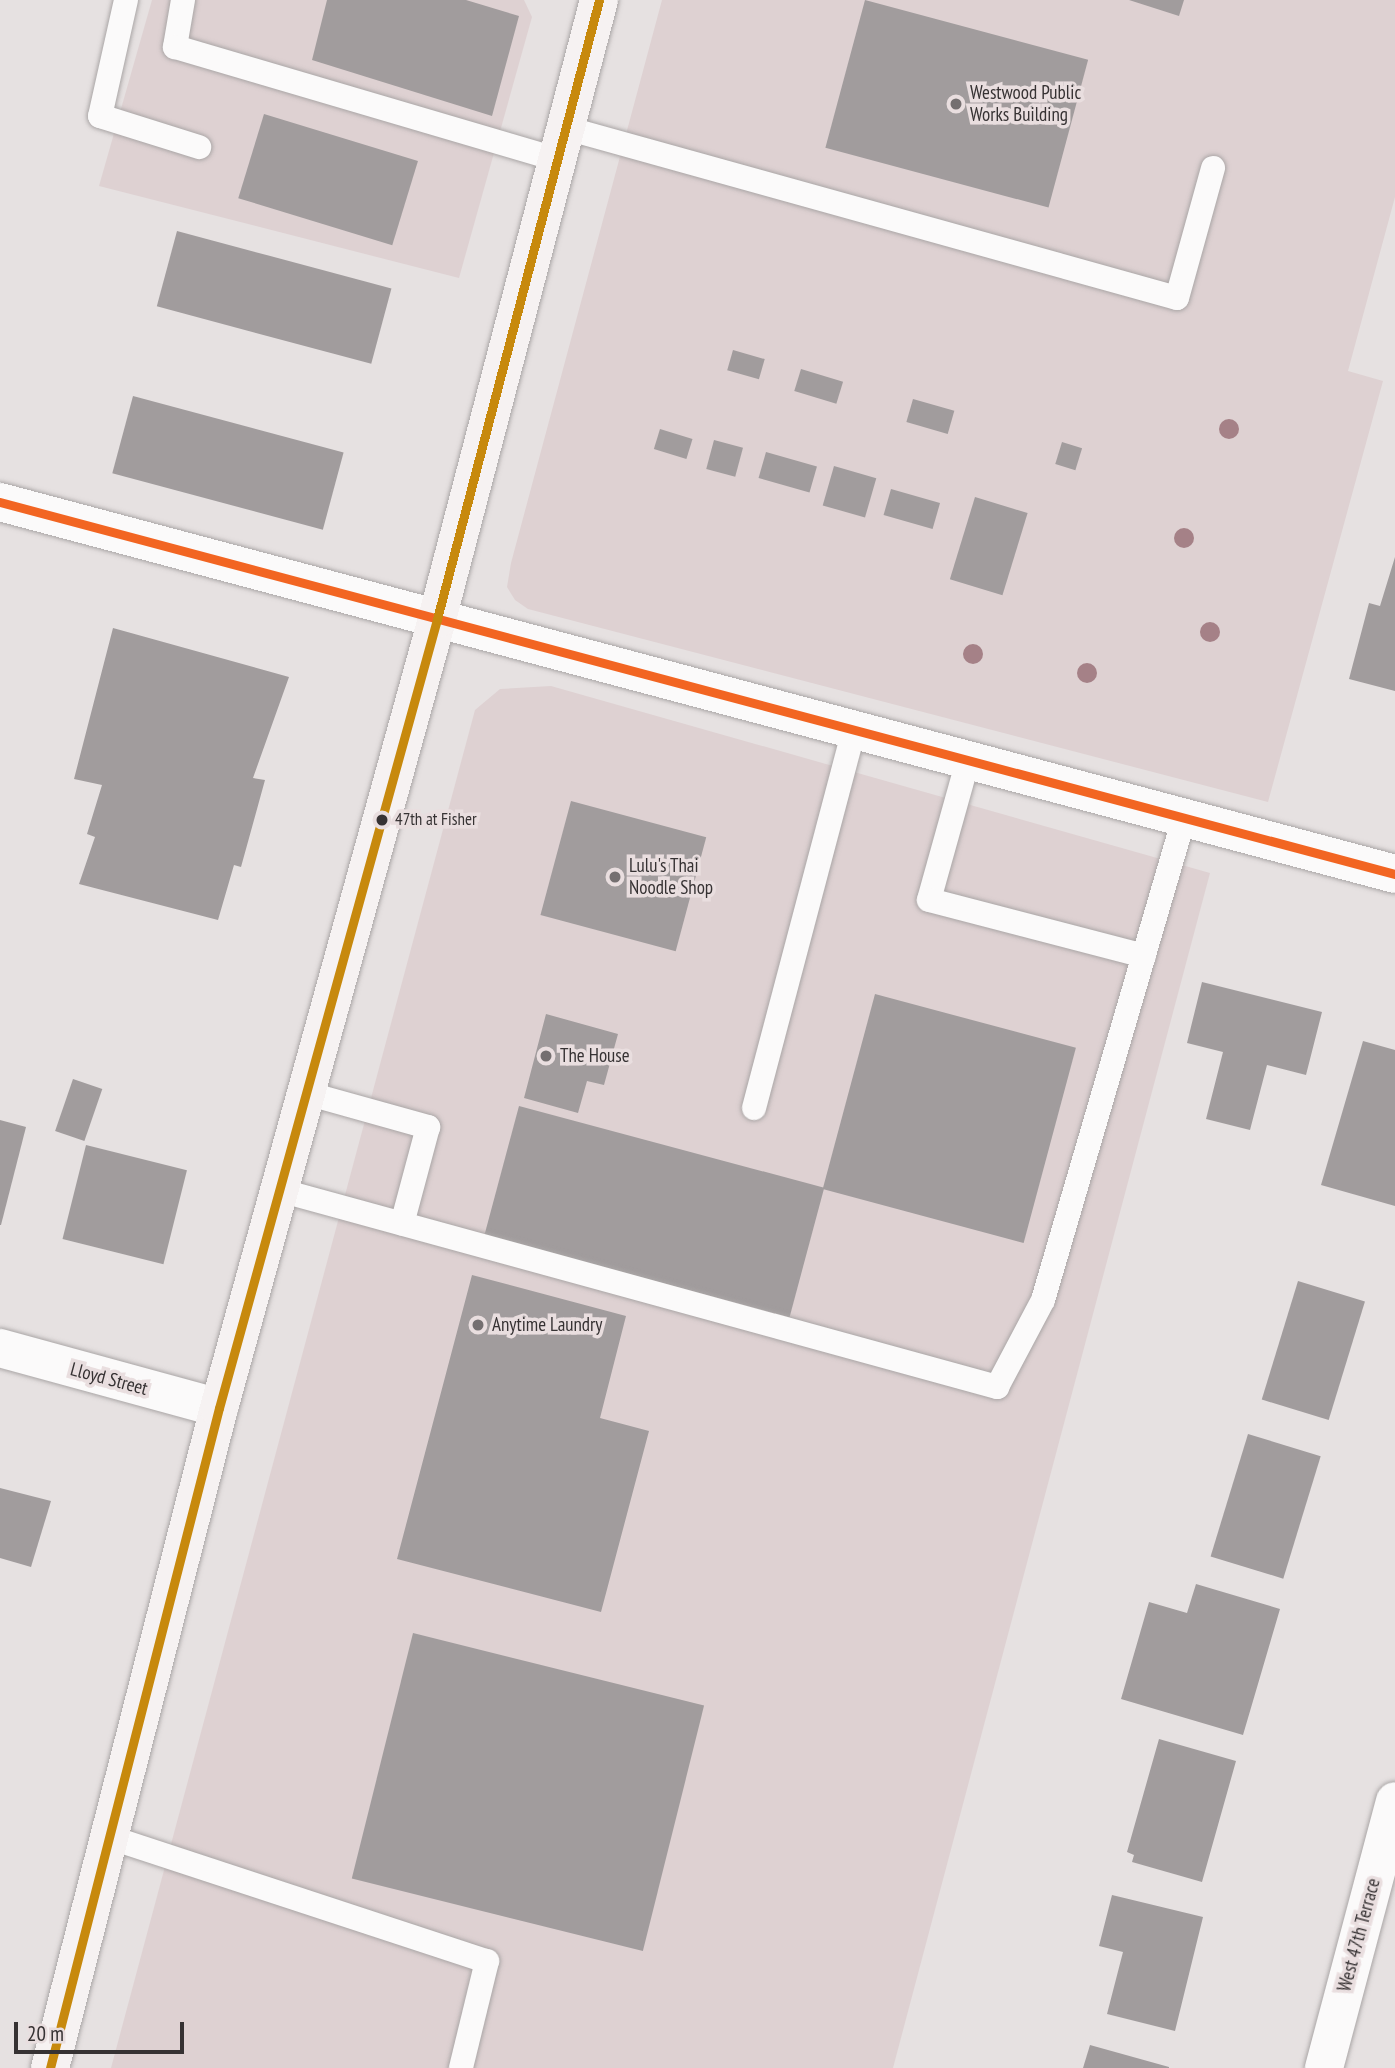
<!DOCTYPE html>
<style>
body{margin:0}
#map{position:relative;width:1395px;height:2068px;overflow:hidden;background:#e6e1e1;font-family:"PT Sans Narrow",sans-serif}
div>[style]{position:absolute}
.built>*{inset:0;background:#ded1d2}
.building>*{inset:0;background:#a19c9d;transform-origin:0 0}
.roads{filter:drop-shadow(0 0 2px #aaa6a6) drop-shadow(0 0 2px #aaa6a6)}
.lane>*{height:24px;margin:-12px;padding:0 12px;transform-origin:12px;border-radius:12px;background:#fbfafa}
.street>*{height:38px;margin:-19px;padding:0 19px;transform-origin:19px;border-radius:19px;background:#fbfafa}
.secondary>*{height:38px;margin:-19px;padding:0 19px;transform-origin:19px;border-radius:19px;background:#f6f2f2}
.bus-1>*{height:9px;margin:-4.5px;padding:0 4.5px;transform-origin:4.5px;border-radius:4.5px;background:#f26522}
.bus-2>*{height:9px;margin:-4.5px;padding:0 4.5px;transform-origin:4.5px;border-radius:4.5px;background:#c7890d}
.trees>*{width:20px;height:20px;margin:-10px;border-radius:50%;background:#a58187}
.dots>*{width:19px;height:19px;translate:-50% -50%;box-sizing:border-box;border:4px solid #e9dedf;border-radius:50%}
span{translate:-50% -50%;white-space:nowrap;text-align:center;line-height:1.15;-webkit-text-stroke:7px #e9dedf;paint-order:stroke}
.bus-label{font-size:17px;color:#363233}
.left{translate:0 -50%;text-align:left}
.poi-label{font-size:19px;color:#363233}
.street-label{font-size:19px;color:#363233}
.scale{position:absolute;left:14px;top:2022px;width:170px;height:32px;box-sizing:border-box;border:4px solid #363233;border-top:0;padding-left:9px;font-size:21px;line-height:24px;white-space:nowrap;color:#363233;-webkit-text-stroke:5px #e9dedf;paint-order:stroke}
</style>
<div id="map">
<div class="built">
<i style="clip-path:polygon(152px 0,524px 0,532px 17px,459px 278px,99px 186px)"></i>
<i style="clip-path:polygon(662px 0,1395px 0,1395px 197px,1348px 371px,1383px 381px,1268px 802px,528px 609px,515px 600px,507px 587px,511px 563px)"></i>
<i style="clip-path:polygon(551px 686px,1210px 873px,893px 2068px,111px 2068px,475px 710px,500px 689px)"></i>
</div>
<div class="building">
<i style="clip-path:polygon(327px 0,466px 0,519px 16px,492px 116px,312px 60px)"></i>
<i style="left:865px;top:0;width:231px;height:153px;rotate:15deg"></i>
<i style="clip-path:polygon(1129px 0,1184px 0,1179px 16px)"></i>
<i style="left:264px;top:114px;width:161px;height:88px;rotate:17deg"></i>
<i style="left:177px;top:231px;width:222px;height:78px;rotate:15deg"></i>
<i style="left:733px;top:350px;width:33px;height:21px;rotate:16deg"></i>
<i style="left:801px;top:369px;width:44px;height:23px;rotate:17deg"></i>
<i style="left:133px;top:396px;width:218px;height:80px;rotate:15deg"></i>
<i style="left:913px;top:399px;width:43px;height:24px;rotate:16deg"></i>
<i style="left:660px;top:429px;width:34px;height:21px;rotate:17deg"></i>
<i style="left:714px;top:440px;width:30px;height:30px;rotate:15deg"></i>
<i style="left:1062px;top:442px;width:21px;height:23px;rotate:17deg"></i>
<i style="left:766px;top:452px;width:53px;height:27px;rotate:16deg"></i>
<i style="left:834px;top:466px;width:44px;height:41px;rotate:16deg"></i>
<i style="left:891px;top:489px;width:51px;height:27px;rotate:16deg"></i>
<i style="left:975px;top:497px;width:55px;height:86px;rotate:17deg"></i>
<i style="clip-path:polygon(1395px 557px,1395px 691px,1349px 679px,1369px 603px,1380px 606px)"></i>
<i style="clip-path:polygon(113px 628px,289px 677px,253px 778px,265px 780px,241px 867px,234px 865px,218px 920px,79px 884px,95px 837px,87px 834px,102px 785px,74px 779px)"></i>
<i style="left:571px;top:801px;width:140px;height:118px;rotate:15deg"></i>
<i style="clip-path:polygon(1202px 982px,1322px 1012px,1306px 1075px,1267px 1065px,1250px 1130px,1206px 1119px,1223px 1052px,1187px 1043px)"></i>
<i style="left:875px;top:994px;width:208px;height:202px;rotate:15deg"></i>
<i style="clip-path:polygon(546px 1014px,618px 1034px,604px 1085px,587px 1081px,578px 1113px,524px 1098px)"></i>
<i style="clip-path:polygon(1363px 1041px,1395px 1050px,1395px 1206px,1321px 1185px)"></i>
<i style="left:73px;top:1079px;width:31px;height:55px;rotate:19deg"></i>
<i style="left:519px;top:1106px;width:316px;height:134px;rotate:15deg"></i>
<i style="clip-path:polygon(0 1120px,26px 1127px,1px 1225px,0 1225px)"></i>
<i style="left:86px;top:1145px;width:104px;height:97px;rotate:14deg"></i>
<i style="clip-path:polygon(472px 1275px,626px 1316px,600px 1418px,649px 1431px,601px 1612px,397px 1559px)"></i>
<i style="left:1298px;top:1281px;width:70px;height:124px;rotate:17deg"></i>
<i style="left:1248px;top:1434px;width:76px;height:128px;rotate:17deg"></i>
<i style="clip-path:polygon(0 1488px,51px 1501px,31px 1567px,0 1558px)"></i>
<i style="clip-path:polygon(1196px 1584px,1280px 1609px,1243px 1735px,1121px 1699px,1149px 1602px,1187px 1613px)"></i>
<i style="left:413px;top:1633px;width:300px;height:253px;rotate:14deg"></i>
<i style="clip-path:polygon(1159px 1739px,1236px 1761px,1202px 1882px,1132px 1862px,1134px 1855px,1127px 1852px)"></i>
<i style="clip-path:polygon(1112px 1895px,1203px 1917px,1175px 2031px,1107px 2014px,1123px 1952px,1099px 1946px)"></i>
<i style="clip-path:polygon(1090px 2045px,1169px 2067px,1169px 2068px,1083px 2068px)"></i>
</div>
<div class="roads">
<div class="lane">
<i style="left:126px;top:0;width:119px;rotate:102.6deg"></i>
<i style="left:100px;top:116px;width:104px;rotate:17.4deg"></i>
<i style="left:183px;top:0;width:48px;rotate:99.7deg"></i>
<i style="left:175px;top:47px;width:399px;rotate:16.4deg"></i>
<i style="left:566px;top:128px;width:634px;rotate:15.55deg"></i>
<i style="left:1177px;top:298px;width:135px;rotate:-74.5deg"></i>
<i style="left:968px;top:760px;width:145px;rotate:105.6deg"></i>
<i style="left:929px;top:900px;width:222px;rotate:14.6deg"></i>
<i style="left:306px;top:1093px;width:127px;rotate:15.6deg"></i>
<i style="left:428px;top:1127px;width:100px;rotate:105deg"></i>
<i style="left:754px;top:1108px;width:391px;rotate:-75.2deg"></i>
<i style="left:279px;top:1190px;width:745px;rotate:15.34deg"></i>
<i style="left:997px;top:1387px;width:98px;rotate:-62.1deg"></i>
<i style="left:1043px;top:1300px;width:502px;rotate:-73.69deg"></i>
<i style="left:109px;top:1837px;width:398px;rotate:18.2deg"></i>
<i style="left:487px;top:1961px;width:110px;rotate:103.7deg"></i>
</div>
<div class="street">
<i style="left:0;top:502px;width:1444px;rotate:14.93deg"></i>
<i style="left:0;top:1348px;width:227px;rotate:15.3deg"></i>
<i style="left:1324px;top:2068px;width:276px;rotate:-75.1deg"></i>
</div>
<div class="secondary">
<i style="left:50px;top:2068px;width:681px;rotate:-75.64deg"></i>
<i style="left:219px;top:1408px;width:819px;rotate:-74.55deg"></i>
<i style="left:437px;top:619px;width:640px;rotate:-75.33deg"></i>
</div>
</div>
<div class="bus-1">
<i style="left:0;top:502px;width:1444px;rotate:14.93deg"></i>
</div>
<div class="bus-2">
<i style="left:50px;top:2068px;width:681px;rotate:-75.64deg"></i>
<i style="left:219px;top:1408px;width:819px;rotate:-74.55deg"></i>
<i style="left:437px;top:619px;width:640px;rotate:-75.33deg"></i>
</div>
<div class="trees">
<i style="left:1229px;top:429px"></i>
<i style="left:1184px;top:538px"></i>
<i style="left:1210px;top:632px"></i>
<i style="left:973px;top:654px"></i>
<i style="left:1087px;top:673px"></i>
</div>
<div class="dots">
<i style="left:956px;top:104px;background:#746f70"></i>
<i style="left:382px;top:820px;background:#363233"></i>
<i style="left:615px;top:877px;background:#746f70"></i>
<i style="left:546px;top:1056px;background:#746f70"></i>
<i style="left:478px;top:1325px;background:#746f70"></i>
</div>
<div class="bus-label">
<span class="left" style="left:395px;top:820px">47th at Fisher</span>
</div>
<div class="poi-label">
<span class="left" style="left:970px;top:104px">Westwood Public<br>Works Building</span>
<span class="left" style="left:629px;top:877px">Lulu's Thai<br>Noodle Shop</span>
<span class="left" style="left:560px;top:1056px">The House</span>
<span class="left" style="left:492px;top:1325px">Anytime Laundry</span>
</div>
<div class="street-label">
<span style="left:109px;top:1379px;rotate:15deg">Lloyd Street</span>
<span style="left:1359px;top:1935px;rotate:-75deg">West 47th Terrace</span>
</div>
<div class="scale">20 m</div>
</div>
